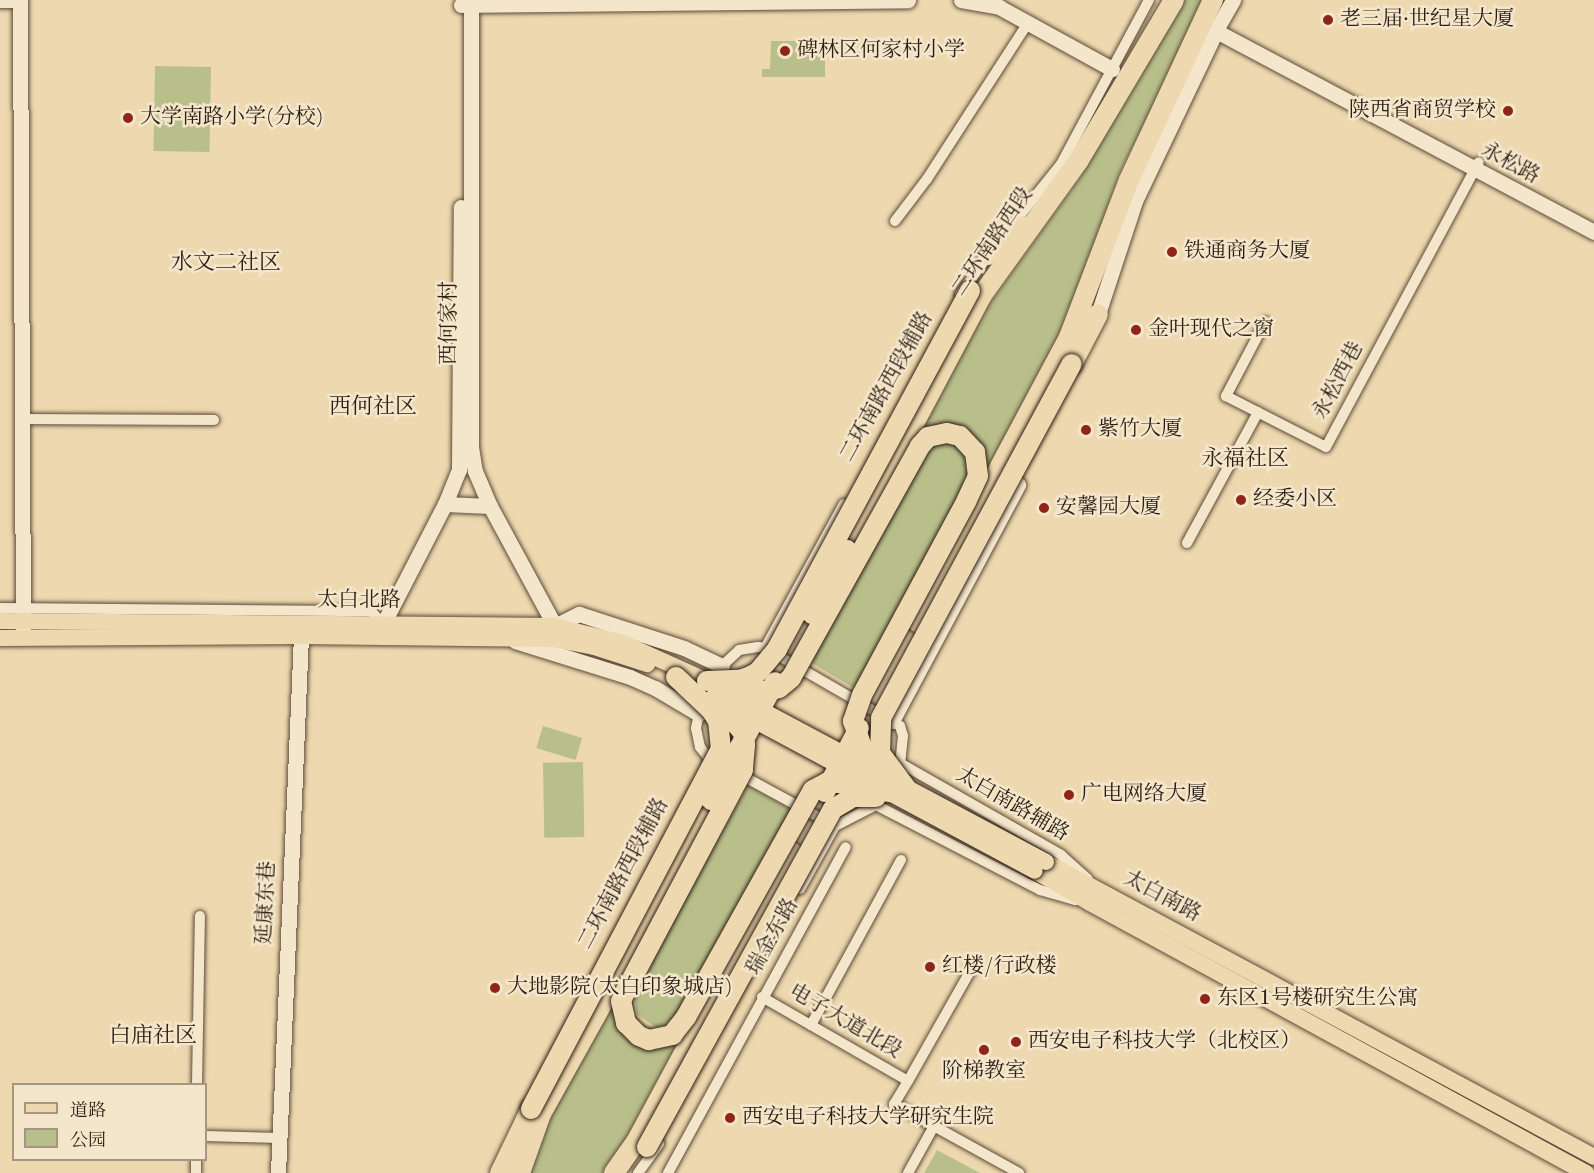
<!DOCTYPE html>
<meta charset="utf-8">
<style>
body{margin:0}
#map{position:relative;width:1594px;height:1173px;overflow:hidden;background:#eed8af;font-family:"Old Standard TT","Noto Serif SC",serif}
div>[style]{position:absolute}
.green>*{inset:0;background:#b9bf8b;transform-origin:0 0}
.roads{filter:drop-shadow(0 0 2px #5c4c3a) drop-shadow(0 0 2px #5c4c3a)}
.street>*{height:10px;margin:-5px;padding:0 5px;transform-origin:5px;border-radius:5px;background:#f4e6cb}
.secondary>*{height:15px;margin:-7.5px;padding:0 7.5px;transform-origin:7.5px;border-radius:7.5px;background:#f4e6cb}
.primary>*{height:16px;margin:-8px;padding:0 8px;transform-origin:8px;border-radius:8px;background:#eed8af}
.highway>*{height:20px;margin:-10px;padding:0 10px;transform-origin:10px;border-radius:10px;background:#eed8af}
.bridges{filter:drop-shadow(0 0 2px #2b1e13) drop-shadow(0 0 2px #2b1e13)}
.primary-bridge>*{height:16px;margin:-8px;padding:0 8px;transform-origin:8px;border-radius:8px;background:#eed8af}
.highway-bridge>*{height:20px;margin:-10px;padding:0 10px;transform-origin:10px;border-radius:10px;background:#eed8af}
.dots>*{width:16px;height:16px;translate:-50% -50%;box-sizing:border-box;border:3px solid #f4e6cb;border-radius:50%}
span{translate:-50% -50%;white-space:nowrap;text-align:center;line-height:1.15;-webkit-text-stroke:5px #f4e6cb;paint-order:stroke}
.poi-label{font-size:21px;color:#2b1e13}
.left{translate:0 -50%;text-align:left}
.right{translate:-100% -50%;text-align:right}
.street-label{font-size:21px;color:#2b1e13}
.neighbourhood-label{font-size:22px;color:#2b1e13}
.legend{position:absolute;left:12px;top:1083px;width:195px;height:78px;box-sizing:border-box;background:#f4e6cb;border:2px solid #a49681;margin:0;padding:8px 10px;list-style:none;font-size:18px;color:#2b1e13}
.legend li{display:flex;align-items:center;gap:12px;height:30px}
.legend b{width:30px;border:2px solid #a49681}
</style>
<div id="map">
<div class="green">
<i style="clip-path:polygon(1185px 0,1208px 0,1121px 169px,1060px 336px,984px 475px,980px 447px,917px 435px,988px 306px,1078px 181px)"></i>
<i style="clip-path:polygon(771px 41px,825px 41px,825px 77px,762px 77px,762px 69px,770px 69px)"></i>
<i style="left:155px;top:66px;width:56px;height:85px;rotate:1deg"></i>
<i style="clip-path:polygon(946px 439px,969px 453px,970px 479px,857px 690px,807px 660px,925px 448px)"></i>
<i style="left:543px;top:726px;width:41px;height:23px;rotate:17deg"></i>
<i style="left:583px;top:762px;width:75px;height:40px;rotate:89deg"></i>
<i style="clip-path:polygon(748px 785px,791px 809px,676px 1015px,663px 1026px,655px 1027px,637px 1014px,634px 994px)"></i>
<i style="clip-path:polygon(614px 1001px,621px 1028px,682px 1036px,614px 1160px,604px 1173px,529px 1173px,549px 1115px)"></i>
<i style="clip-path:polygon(937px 1150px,980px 1173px,924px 1173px)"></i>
</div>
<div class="roads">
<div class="street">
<i style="left:895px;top:221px;width:53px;rotate:-52.7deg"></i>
<i style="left:927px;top:179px;width:186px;rotate:-57.1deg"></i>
<i style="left:1009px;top:229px;width:83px;rotate:-51.3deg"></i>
<i style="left:1061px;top:164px;width:186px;rotate:-61.8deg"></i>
<i style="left:960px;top:294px;width:51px;rotate:-53.8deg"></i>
<i style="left:1265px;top:322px;width:84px;rotate:117.8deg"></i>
<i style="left:1226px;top:396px;width:112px;rotate:27deg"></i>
<i style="left:1326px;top:447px;width:323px;rotate:-61.8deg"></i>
<i style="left:21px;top:419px;width:193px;rotate:0.3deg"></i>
<i style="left:1187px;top:543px;width:149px;rotate:-61.5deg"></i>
<i style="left:0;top:608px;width:371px;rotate:0.5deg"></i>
<i style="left:371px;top:611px;width:18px;rotate:47deg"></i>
<i style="left:758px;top:647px;width:7px;rotate:8deg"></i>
<i style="left:765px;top:648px;width:156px;rotate:30deg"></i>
<i style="left:900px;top:726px;width:10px;rotate:73deg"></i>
<i style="left:903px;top:736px;width:27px;rotate:96deg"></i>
<i style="left:900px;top:763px;width:48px;rotate:119.7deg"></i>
<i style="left:876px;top:805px;width:46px;rotate:152.9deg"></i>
<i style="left:835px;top:826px;width:145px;rotate:-151.5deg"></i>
<i style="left:708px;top:757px;width:13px;rotate:-129deg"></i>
<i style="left:700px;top:747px;width:19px;rotate:-102deg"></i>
<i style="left:696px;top:728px;width:14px;rotate:-78deg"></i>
<i style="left:699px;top:714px;width:53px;rotate:-64.4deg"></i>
<i style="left:722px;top:666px;width:23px;rotate:-43deg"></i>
<i style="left:739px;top:650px;width:19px;rotate:-9deg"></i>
<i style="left:765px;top:648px;width:164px;rotate:-61.3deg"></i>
<i style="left:900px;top:763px;width:185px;rotate:29.7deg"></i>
<i style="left:1061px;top:855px;width:36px;rotate:42deg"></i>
<i style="left:876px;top:805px;width:185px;rotate:27.4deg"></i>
<i style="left:1040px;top:890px;width:37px;rotate:16deg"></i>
<i style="left:800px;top:889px;width:72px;rotate:-60.9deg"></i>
<i style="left:762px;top:997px;width:168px;rotate:29.9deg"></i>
<i style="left:908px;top:1081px;width:27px;rotate:121deg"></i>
<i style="left:894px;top:1104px;width:143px;rotate:28.9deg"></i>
<i style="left:811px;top:1025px;width:188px;rotate:-61.4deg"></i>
<i style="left:908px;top:1081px;width:132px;rotate:-60.5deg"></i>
<i style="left:197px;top:1084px;width:168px;rotate:-89deg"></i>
<i style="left:206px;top:1136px;width:73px;rotate:1.6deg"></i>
<i style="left:196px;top:1173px;width:13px;rotate:-90deg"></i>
<i style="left:638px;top:1173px;width:36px;rotate:-54deg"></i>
<i style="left:668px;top:1173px;width:371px;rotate:-61.4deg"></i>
<i style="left:908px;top:1173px;width:54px;rotate:-61deg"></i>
</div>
<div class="secondary">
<i style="left:0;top:0;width:20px"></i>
<i style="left:20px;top:0;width:632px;rotate:89.73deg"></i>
<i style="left:471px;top:0;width:447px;rotate:90deg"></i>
<i style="left:471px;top:447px;width:24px;rotate:81deg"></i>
<i style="left:475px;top:471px;width:38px;rotate:67deg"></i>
<i style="left:490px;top:506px;width:136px;rotate:61.6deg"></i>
<i style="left:555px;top:626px;width:27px;rotate:-27deg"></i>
<i style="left:579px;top:614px;width:110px;rotate:17.9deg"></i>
<i style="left:684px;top:648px;width:42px;rotate:25.3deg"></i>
<i style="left:961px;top:0;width:39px;rotate:10deg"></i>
<i style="left:999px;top:7px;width:129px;rotate:28.8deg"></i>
<i style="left:461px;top:5px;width:447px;rotate:-0.6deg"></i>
<i style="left:1212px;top:37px;width:43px;rotate:-60.4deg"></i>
<i style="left:1095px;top:323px;width:128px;rotate:-71.8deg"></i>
<i style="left:1135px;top:201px;width:188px;rotate:-64.5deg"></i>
<i style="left:1216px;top:31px;width:428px;rotate:28deg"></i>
<i style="left:445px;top:504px;width:45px;rotate:2.5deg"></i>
<i style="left:383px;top:624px;width:135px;rotate:-62.7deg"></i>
<i style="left:445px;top:504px;width:37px;rotate:-68deg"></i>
<i style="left:459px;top:470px;width:263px;rotate:-89.6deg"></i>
<i style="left:515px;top:641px;width:121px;rotate:17.4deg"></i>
<i style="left:630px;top:677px;width:27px;rotate:24deg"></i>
<i style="left:655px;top:688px;width:51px;rotate:30.6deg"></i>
<i style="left:892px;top:721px;width:268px;rotate:-61.9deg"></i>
<i style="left:278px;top:1173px;width:537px;rotate:-87.55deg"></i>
</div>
<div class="primary">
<i style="left:0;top:621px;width:555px;rotate:0.52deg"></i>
<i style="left:555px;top:626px;width:70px;rotate:14deg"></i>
<i style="left:623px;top:643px;width:92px;rotate:24.3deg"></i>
<i style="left:0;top:638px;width:301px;rotate:-0.4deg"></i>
<i style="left:301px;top:636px;width:252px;rotate:0.7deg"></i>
<i style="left:553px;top:639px;width:42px;rotate:11deg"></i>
<i style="left:594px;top:647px;width:56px;rotate:17.8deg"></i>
<i style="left:1046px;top:862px;width:622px;rotate:28.29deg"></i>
<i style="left:1035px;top:871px;width:64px;rotate:30.2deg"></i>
<i style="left:1090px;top:903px;width:565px;rotate:28.56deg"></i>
</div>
<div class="highway">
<i style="left:988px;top:255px;width:45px;rotate:-39.6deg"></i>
<i style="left:1072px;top:364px;width:56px;rotate:-62.5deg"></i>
<i style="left:847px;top:550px;width:289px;rotate:-62.1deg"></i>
<i style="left:982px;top:295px;width:166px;rotate:-54.3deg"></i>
<i style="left:1079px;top:160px;width:186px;rotate:-59.3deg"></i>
<i style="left:917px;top:622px;width:323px;rotate:-61.9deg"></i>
<i style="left:1069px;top:337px;width:168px;rotate:-69.1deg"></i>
<i style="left:1129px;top:180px;width:199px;rotate:-65deg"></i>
<i style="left:500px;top:1173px;width:71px;rotate:-64.2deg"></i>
<i style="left:520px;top:1173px;width:63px;rotate:-70.4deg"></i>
<i style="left:541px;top:1114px;width:189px;rotate:-60.9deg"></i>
<i style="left:633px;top:949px;width:168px;rotate:-62.4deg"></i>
<i style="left:614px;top:1173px;width:38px;rotate:-55deg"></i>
<i style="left:636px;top:1142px;width:329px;rotate:-61.7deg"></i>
</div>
</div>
<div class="bridges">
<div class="primary-bridge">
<i style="left:724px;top:690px;width:365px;rotate:28.1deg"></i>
<i style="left:720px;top:702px;width:357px;rotate:28.2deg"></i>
</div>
<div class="highway-bridge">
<i style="left:812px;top:614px;width:73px;rotate:-61.3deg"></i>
<i style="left:707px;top:681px;width:33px;rotate:-2deg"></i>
<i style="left:740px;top:680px;width:12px;rotate:-20deg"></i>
<i style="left:751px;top:676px;width:8px;rotate:-30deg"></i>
<i style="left:758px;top:672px;width:30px;rotate:-50deg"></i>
<i style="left:777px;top:649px;width:407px;rotate:-61.7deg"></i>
<i style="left:721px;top:689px;width:47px;rotate:2.4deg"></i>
<i style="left:768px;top:691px;width:11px;rotate:-15deg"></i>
<i style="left:779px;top:688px;width:16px;rotate:-40deg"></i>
<i style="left:791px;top:678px;width:265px;rotate:-60.9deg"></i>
<i style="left:920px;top:446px;width:12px;rotate:-48deg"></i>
<i style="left:928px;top:437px;width:19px;rotate:-12deg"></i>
<i style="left:947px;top:433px;width:13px;rotate:13deg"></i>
<i style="left:960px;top:436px;width:22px;rotate:47deg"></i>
<i style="left:975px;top:452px;width:24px;rotate:83deg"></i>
<i style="left:978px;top:476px;width:26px;rotate:115deg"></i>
<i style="left:967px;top:500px;width:221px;rotate:118.3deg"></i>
<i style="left:862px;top:695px;width:28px;rotate:109deg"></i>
<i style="left:853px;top:721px;width:31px;rotate:71deg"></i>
<i style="left:863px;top:750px;width:33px;rotate:52deg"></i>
<i style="left:714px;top:699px;width:44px;rotate:48.7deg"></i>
<i style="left:743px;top:732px;width:13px;rotate:81deg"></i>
<i style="left:745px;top:745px;width:25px;rotate:95deg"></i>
<i style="left:743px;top:770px;width:249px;rotate:118deg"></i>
<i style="left:626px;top:990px;width:12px;rotate:114deg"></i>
<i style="left:621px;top:1001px;width:23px;rotate:77deg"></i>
<i style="left:626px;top:1023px;width:18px;rotate:45deg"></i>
<i style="left:639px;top:1036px;width:11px;rotate:22deg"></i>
<i style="left:649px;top:1040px;width:24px;rotate:-12deg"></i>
<i style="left:672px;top:1035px;width:23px;rotate:-52deg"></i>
<i style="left:686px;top:1017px;width:260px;rotate:-60.8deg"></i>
<i style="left:813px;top:790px;width:17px;rotate:-28deg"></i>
<i style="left:828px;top:782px;width:10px;rotate:6deg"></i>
<i style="left:838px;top:783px;width:53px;rotate:9.8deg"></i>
<i style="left:906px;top:788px;width:44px;rotate:-126.6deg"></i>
<i style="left:880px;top:753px;width:35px;rotate:-88deg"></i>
<i style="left:881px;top:718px;width:402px;rotate:-61.7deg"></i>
<i style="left:825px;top:792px;width:72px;rotate:-62deg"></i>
<i style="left:711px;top:800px;width:134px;rotate:-61.5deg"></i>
<i style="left:531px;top:1109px;width:407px;rotate:-62.2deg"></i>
<i style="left:721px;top:749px;width:28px;rotate:-96deg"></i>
<i style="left:718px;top:721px;width:13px;rotate:-122deg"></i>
<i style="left:711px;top:710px;width:48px;rotate:-136.7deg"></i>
<i style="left:647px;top:1147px;width:386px;rotate:-61.2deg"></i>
<i style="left:833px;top:809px;width:23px;rotate:-31deg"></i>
<i style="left:853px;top:797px;width:23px"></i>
</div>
</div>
<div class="dots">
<i style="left:1328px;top:20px;background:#8f2418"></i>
<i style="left:785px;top:51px;background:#8f2418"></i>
<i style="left:1508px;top:111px;background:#8f2418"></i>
<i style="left:128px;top:118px;background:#8f2418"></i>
<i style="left:1172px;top:252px;background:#8f2418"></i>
<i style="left:1136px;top:330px;background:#8f2418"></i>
<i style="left:1086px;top:430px;background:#8f2418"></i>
<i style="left:1241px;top:500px;background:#8f2418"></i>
<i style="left:1044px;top:508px;background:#8f2418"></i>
<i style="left:1069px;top:795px;background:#8f2418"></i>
<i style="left:930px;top:967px;background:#8f2418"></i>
<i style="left:495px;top:988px;background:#8f2418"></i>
<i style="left:1205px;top:999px;background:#8f2418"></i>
<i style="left:1016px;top:1042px;background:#8f2418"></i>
<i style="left:984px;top:1050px;background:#8f2418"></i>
<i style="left:730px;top:1118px;background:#8f2418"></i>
</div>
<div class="poi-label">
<span class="left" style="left:1340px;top:20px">老三届·世纪星大厦</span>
<span class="left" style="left:797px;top:51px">碑林区何家村小学</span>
<span class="right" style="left:1496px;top:111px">陕西省商贸学校</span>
<span class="left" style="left:140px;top:118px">大学南路小学(分校)</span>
<span class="left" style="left:1184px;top:252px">铁通商务大厦</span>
<span class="left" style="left:1148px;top:330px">金叶现代之窗</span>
<span class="left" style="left:1098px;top:430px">紫竹大厦</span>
<span class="left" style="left:1253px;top:500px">经委小区</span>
<span class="left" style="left:1056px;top:508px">安馨园大厦</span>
<span class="left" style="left:1081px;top:795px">广电网络大厦</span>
<span class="left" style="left:942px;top:967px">红楼/行政楼</span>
<span class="left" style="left:507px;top:988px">大地影院(太白印象城店)</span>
<span class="left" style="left:1217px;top:999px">东区1号楼研究生公寓</span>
<span class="left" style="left:1028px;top:1042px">西安电子科技大学（北校区）</span>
<span style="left:984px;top:1072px">阶梯教室</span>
<span class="left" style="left:742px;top:1118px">西安电子科技大学研究生院</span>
</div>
<div class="street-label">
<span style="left:1510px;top:164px;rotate:28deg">永松路</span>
<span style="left:993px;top:242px;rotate:-56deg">二环南路西段</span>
<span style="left:450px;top:323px;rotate:-90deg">西何家村</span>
<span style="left:1339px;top:381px;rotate:-62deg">永松西巷</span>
<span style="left:887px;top:387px;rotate:-61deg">二环南路西段辅路</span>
<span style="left:359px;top:601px">太白北路</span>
<span style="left:1012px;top:805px;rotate:30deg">太白南路辅路</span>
<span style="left:624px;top:874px;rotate:-62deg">二环南路西段辅路</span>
<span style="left:1162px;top:897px;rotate:28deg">太白南路</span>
<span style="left:267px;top:903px;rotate:-87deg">延康东巷</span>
<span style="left:773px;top:937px;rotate:-61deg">瑞金东路</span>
<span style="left:845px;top:1022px;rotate:30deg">电子大道北段</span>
</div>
<div class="neighbourhood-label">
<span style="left:226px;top:264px">水文二社区</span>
<span style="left:373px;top:408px">西何社区</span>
<span style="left:1245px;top:460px">永福社区</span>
<span style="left:153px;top:1037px">白庙社区</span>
</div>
<ul class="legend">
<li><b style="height:8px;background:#eed8af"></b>道路</li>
<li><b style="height:16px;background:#b9bf8b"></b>公园</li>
</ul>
</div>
